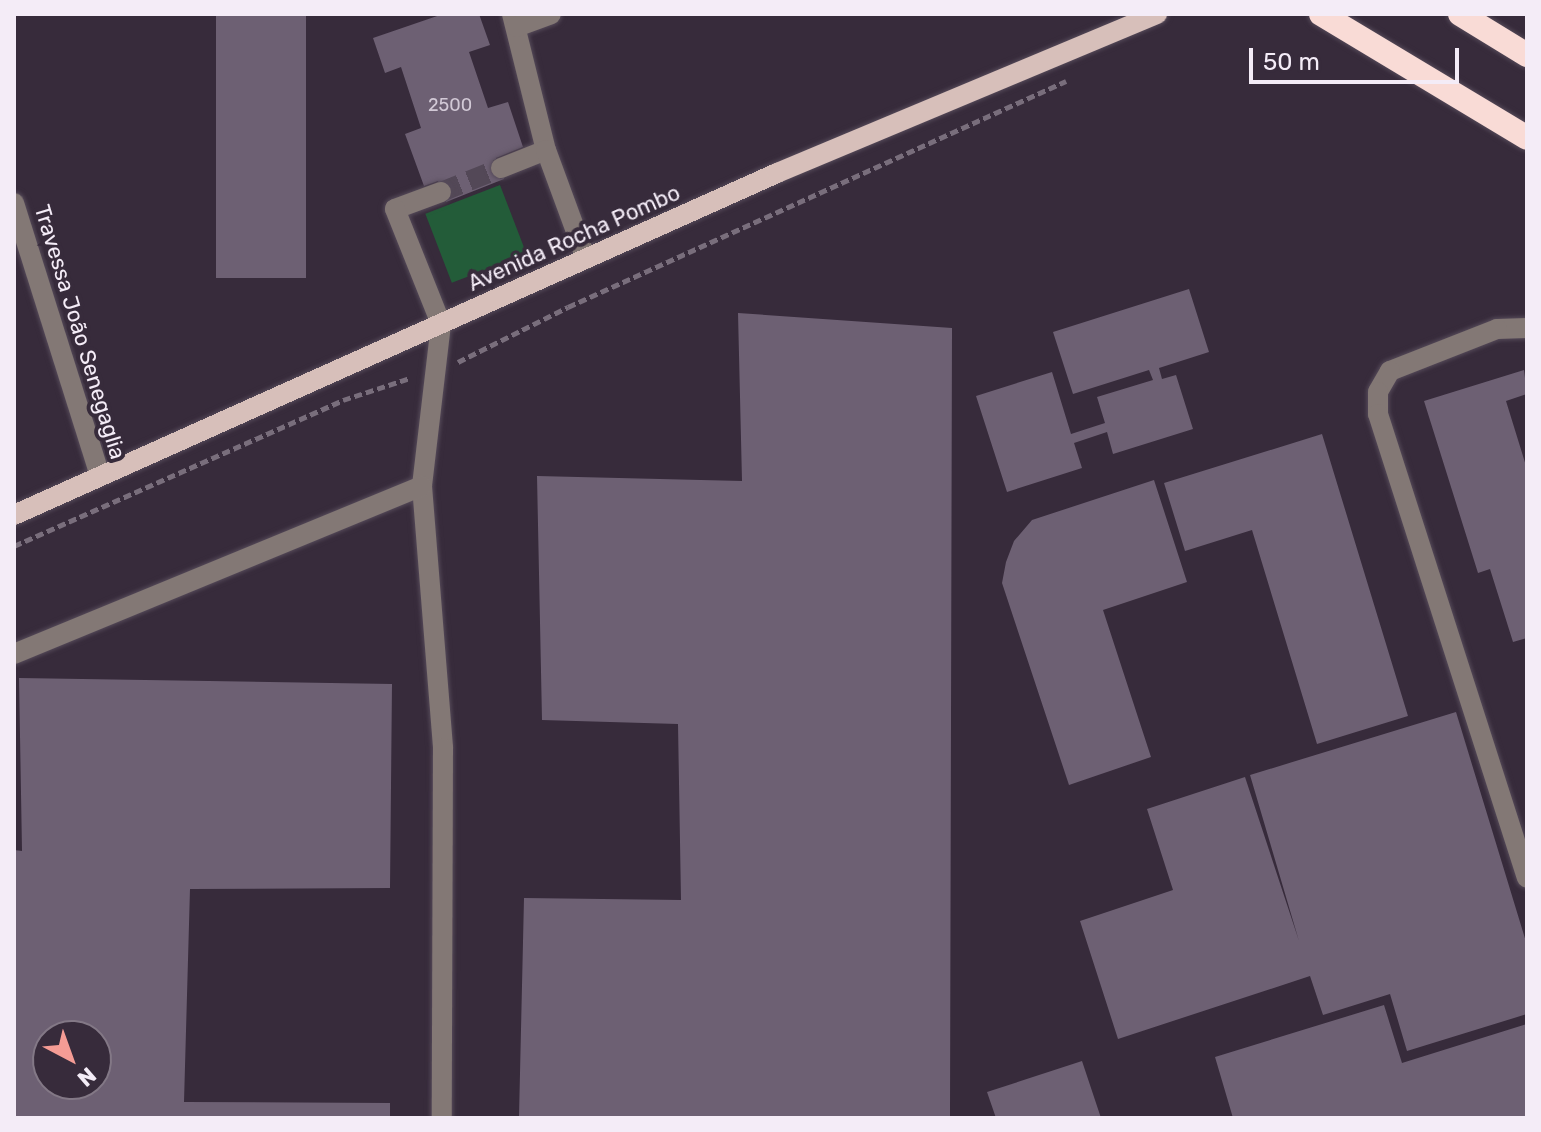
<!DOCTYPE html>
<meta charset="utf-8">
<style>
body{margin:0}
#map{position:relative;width:1541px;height:1132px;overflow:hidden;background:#372b3b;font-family:Rubik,sans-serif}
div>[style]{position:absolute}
.green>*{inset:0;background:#235c39;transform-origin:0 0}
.building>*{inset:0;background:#6d6073;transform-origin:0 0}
.minor-tunnel>*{height:20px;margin-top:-10px;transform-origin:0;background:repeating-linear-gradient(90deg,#534857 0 20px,transparent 0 30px)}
.path>*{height:5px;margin-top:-2.5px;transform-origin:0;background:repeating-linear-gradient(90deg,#796e7c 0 8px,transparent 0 12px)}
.roads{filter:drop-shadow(0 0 2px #554a59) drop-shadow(0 0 2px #554a59)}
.minor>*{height:20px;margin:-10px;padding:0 10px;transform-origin:10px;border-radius:10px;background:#837875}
.major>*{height:20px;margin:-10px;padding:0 10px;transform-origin:10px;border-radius:10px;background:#d7bfba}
.highway>*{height:24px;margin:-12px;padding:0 12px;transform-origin:12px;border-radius:12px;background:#f9dbd6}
span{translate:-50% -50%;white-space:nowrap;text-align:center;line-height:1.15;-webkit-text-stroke:8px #372b3b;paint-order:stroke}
.number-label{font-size:18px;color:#d2c9d6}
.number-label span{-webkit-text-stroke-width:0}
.street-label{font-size:22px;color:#f4ecf7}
.frame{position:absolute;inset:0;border:16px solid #f4ecf7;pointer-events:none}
.north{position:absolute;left:32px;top:1020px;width:80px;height:80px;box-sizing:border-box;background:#372b3b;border:2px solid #837886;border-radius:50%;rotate:139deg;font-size:22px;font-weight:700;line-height:32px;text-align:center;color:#f4ecf7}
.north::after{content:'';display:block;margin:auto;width:28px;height:36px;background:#f59c95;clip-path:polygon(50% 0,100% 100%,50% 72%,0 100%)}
.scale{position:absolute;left:1249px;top:48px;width:210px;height:36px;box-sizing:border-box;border:4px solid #f4ecf7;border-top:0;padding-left:10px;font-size:24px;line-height:28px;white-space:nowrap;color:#f4ecf7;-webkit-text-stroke:6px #372b3b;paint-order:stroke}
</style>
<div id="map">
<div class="green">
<i style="left:500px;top:185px;width:74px;height:80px;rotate:69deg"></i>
</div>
<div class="building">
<i style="left:216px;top:14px;width:90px;height:264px"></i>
<i style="clip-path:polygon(443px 14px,479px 14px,490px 45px,469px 52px,488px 108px,508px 102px,523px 147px,496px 158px,504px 179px,446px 202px,438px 181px,424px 186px,405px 134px,421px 128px,401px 67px,385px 73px,373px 38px)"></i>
<i style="clip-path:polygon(1189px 289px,1209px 352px,1159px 368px,1162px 379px,1176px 375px,1193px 429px,1113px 454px,1107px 432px,1074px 443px,1082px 468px,1007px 492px,976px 396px,1052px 372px,1071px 434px,1105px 423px,1097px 397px,1153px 380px,1149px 370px,1073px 394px,1053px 332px)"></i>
<i style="clip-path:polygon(738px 313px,952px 328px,950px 1118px,519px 1117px,524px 898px,681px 900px,678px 724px,542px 720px,537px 476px,742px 481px)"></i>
<i style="clip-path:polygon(1524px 370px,1527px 394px,1506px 401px,1527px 469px,1527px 638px,1513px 642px,1490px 569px,1478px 573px,1424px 401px)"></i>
<i style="clip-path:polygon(1322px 434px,1408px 716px,1317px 744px,1252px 530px,1185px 551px,1164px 483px)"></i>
<i style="clip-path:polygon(1154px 480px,1187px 582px,1103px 610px,1151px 757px,1069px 785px,1002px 583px,1006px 562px,1014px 541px,1032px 520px)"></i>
<i style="clip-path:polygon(evenodd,19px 678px,392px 684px,390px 888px,190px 889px,184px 1102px,390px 1103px,390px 1118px,14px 1118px,14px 850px,22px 851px,19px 678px,48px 1036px,96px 1036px,96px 1084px,48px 1084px,48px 1036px)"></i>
<i style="clip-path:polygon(1456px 712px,1527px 945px,1527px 1014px,1407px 1051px,1390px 994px,1323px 1015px,1310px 976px,1118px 1039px,1080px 921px,1173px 890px,1147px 809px,1245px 777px,1299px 941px,1250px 775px)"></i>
<i style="clip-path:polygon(1384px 1005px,1402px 1063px,1527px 1024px,1527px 1118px,1233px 1118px,1215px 1057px)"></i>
<i style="clip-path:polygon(1082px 1061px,1101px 1118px,996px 1118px,987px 1092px)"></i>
</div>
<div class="minor-tunnel">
<i style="left:441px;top:192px;width:65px;rotate:-21.8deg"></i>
</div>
<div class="path">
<i style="left:458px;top:362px;width:123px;rotate:-26.6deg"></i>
<i style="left:568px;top:307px;width:547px;rotate:-24.41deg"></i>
<i style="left:14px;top:546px;width:360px;rotate:-23.9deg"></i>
<i style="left:343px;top:400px;width:71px;rotate:-18.2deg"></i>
</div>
<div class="roads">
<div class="minor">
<i style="left:512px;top:14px;width:140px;rotate:76deg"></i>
<i style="left:516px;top:27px;width:37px;rotate:-20deg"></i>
<i style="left:501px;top:168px;width:48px;rotate:-21.8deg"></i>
<i style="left:546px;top:150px;width:116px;rotate:69.8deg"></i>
<i style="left:441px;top:192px;width:49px;rotate:159.7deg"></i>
<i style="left:395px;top:209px;width:124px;rotate:68.2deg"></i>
<i style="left:441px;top:324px;width:163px;rotate:96.7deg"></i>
<i style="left:422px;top:486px;width:263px;rotate:85.4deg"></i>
<i style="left:443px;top:748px;width:370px;rotate:90.2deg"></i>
<i style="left:14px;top:203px;width:286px;rotate:72.5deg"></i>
<i style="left:1527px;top:328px;width:30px;rotate:178deg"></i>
<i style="left:1497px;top:329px;width:115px;rotate:158.6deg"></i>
<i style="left:1390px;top:371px;width:24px;rotate:120deg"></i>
<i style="left:1378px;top:392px;width:22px;rotate:90deg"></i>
<i style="left:1378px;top:414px;width:487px;rotate:72.2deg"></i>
<i style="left:14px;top:654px;width:441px;rotate:-22.4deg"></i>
</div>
<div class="major">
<i style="left:14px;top:515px;width:836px;rotate:-24.14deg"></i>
<i style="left:777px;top:173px;width:412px;rotate:-22.7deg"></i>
</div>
<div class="highway">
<i style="left:1321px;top:14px;width:240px;rotate:31deg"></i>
<i style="left:1460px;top:14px;width:79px;rotate:31.5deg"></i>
</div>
</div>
<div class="number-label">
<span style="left:450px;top:105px">2500</span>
</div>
<div class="street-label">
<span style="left:574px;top:238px;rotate:-24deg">Avenida Rocha Pombo</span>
<span style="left:80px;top:332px;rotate:73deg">Travessa João Senegaglia</span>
</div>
<div class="frame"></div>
<div class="north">N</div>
<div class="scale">50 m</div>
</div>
